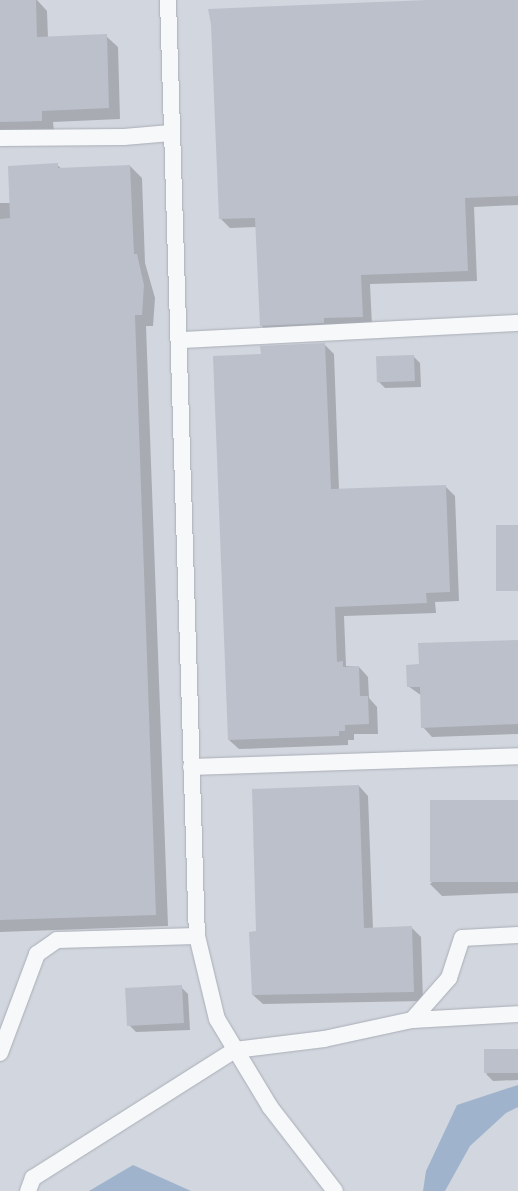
<!DOCTYPE html>
<style>
body{margin:0}
#map{position:relative;width:518px;height:1191px;overflow:hidden;background:#e4e7ec;font-family:"DM Sans",sans-serif}
div>[style]{position:absolute}
.built>*{inset:0;background:#d2d6de;transform-origin:0 0}
.water>*{inset:0;background:#9fb4cc}
.shadow>*{inset:0;background:#0003}
.building>*{inset:0;background:#bbc0ca;transform-origin:0 0}
.roads{filter:drop-shadow(0 0 1px #a9aeb7) drop-shadow(0 0 1px #a9aeb7)}
.service>*{height:16px;margin:-8px;padding:0 8px;transform-origin:8px;border-radius:8px;background:#f7f8fa}
span{translate:-50% -50%;white-space:nowrap;text-align:center;line-height:1.15;-webkit-text-stroke:4px #f4f6f9;paint-order:stroke}
</style>
<div id="map">
<div class="built">
<i style="left:0;top:0;width:518px;height:1191px"></i>
</div>
<div class="water">
<i style="clip-path:polygon(518px 1085px,518px 1107px,506px 1113px,470px 1146px,445px 1191px,423px 1191px,426px 1171px,457px 1105px)"></i>
<i style="clip-path:polygon(133px 1165px,191px 1191px,89px 1191px)"></i>
</div>
<div class="shadow">
<i style="clip-path:polygon(0 0,37px 0,47px 11px,48px 38px,106px 36px,118px 47px,120px 119px,53px 122px,54px 132px,0 134px)"></i>
<i style="clip-path:polygon(456px 0,518px 0,518px 205px,474px 207px,477px 281px,370px 284px,372px 326px,270px 335px,261px 325px,257px 227px,230px 228px,220px 218px)"></i>
<i style="clip-path:polygon(57px 165px,62px 169px,130px 166px,142px 178px,145px 263px,155px 298px,153px 326px,146px 326px,168px 926px,0 932px,0 203px,10px 203px)"></i>
<i style="clip-path:polygon(324px 344px,334px 354px,339px 490px,446px 487px,455px 496px,459px 601px,435px 602px,436px 613px,344px 616px,346px 666px,359px 667px,368px 677px,369px 698px,377px 707px,378px 734px,354px 734px,354px 740px,348px 740px,348px 745px,239px 749px,229px 740px,262px 356px)"></i>
<i style="clip-path:polygon(413px 356px,420px 363px,421px 387px,385px 388px,378px 381px)"></i>
<i style="clip-path:polygon(518px 641px,518px 734px,432px 737px,423px 727px,422px 696px,408px 686px,420px 665px)"></i>
<i style="clip-path:polygon(359px 786px,368px 796px,373px 929px,411px 927px,421px 937px,423px 1001px,263px 1004px,253px 995px,258px 933px)"></i>
<i style="clip-path:polygon(518px 801px,518px 893px,442px 896px,430px 884px)"></i>
<i style="clip-path:polygon(181px 987px,188px 994px,190px 1030px,136px 1032px,129px 1025px)"></i>
<i style="clip-path:polygon(518px 1050px,518px 1080px,493px 1081px,486px 1074px)"></i>
</div>
<div class="building">
<i style="clip-path:polygon(0 0,36px 0,37px 37px,107px 34px,109px 108px,42px 111px,42px 121px,0 122px)"></i>
<i style="clip-path:polygon(428px 0,518px 0,518px 196px,465px 198px,468px 271px,361px 275px,363px 317px,324px 318px,324px 323px,260px 326px,255px 218px,219px 219px,211px 24px,208px 9px)"></i>
<i style="clip-path:polygon(58px 163px,58px 168px,130px 165px,134px 254px,137px 254px,144px 285px,142px 315px,135px 315px,156px 915px,0 920px,0 219px,10px 218px,8px 166px)"></i>
<i style="clip-path:polygon(325px 343px,331px 489px,446px 485px,450px 592px,426px 593px,427px 603px,335px 607px,337px 662px,343px 661px,343px 667px,359px 666px,360px 696px,368px 696px,369px 724px,345px 725px,345px 731px,339px 731px,339px 736px,228px 740px,213px 356px,261px 354px,260px 346px)"></i>
<i style="left:414px;top:355px;width:26px;height:38px;rotate:88deg"></i>
<i style="left:518px;top:525px;width:66px;height:22px;rotate:90deg"></i>
<i style="clip-path:polygon(518px 640px,518px 724px,421px 728px,420px 687px,407px 687px,406px 665px,419px 664px,418px 643px)"></i>
<i style="clip-path:polygon(359px 785px,364px 928px,412px 926px,414px 992px,252px 995px,249px 932px,256px 931px,252px 789px)"></i>
<i style="left:518px;top:800px;width:82px;height:88px;rotate:90deg"></i>
<i style="left:182px;top:985px;width:38px;height:57px;rotate:87deg"></i>
<i style="left:518px;top:1049px;width:24px;height:34px;rotate:90deg"></i>
</div>
<div class="roads">
<div class="service">
<i style="left:168px;top:0;width:936px;rotate:88.23deg"></i>
<i style="left:197px;top:936px;width:85px;rotate:76.5deg"></i>
<i style="left:217px;top:1019px;width:103px;rotate:58.9deg"></i>
<i style="left:270px;top:1107px;width:106px;rotate:52.3deg"></i>
<i style="left:0;top:138px;width:124px;rotate:-0.5deg"></i>
<i style="left:124px;top:137px;width:47px;rotate:-4.9deg"></i>
<i style="left:181px;top:340px;width:337px;rotate:-2.9deg"></i>
<i style="left:191px;top:767px;width:327px;rotate:-1.9deg"></i>
<i style="left:412px;top:1020px;width:106px;rotate:-3.2deg"></i>
<i style="left:0;top:1053px;width:106px;rotate:-69.5deg"></i>
<i style="left:37px;top:954px;width:24px;rotate:-35deg"></i>
<i style="left:57px;top:940px;width:140px;rotate:-1.6deg"></i>
<i style="left:28px;top:1191px;width:14px;rotate:-69deg"></i>
<i style="left:33px;top:1178px;width:239px;rotate:-32.4deg"></i>
<i style="left:235px;top:1050px;width:90px;rotate:-7deg"></i>
<i style="left:324px;top:1039px;width:90px;rotate:-12.2deg"></i>
<i style="left:412px;top:1020px;width:56px;rotate:-48.6deg"></i>
<i style="left:449px;top:978px;width:42px;rotate:-72deg"></i>
<i style="left:462px;top:938px;width:56px;rotate:-3.1deg"></i>
</div>
</div>
</div>
